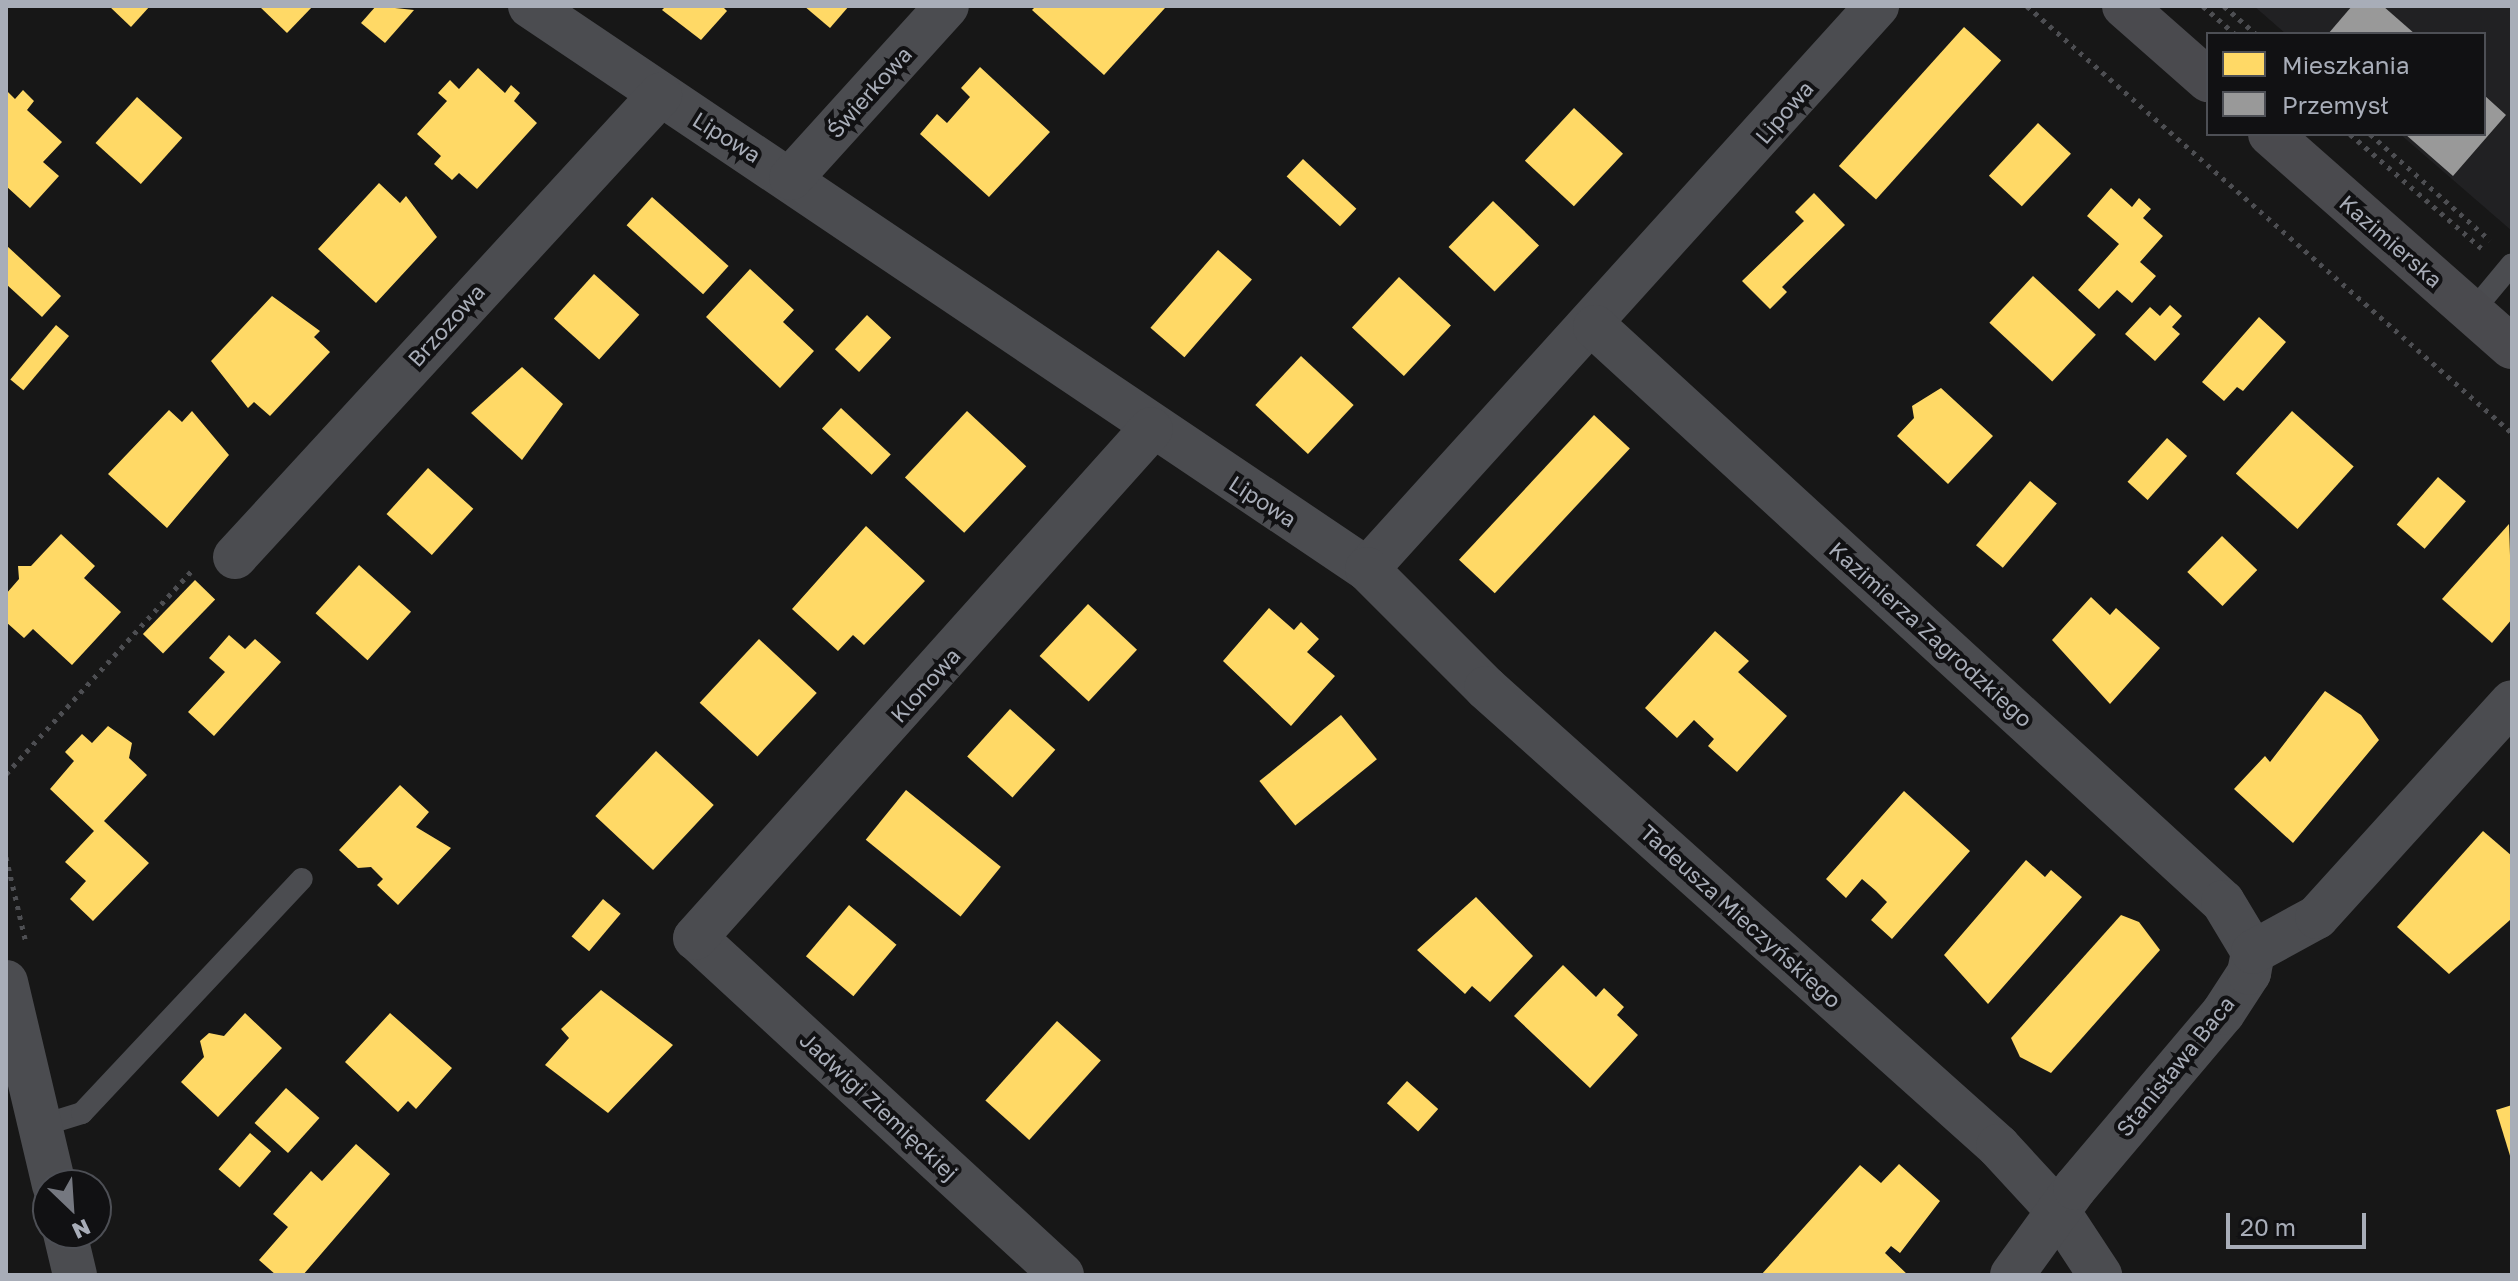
<!DOCTYPE html>
<meta charset="utf-8">
<style>
body{margin:0}
#map{position:relative;width:2518px;height:1281px;overflow:hidden;background:#171717;font-family:"Golos Text",sans-serif}
div>[style]{position:absolute}
.built>*{inset:0;background:#212123}
.homes>*{inset:0;background:#ffd966;transform-origin:0 0}
.industry>*{inset:0;background:#999}
.path>*{height:5px;margin-top:-2.5px;transform-origin:0;background:repeating-linear-gradient(90deg,#4d4e52 0 4px,transparent 0 10px)}
.lane>*{height:22px;margin:-11px;padding:0 11px;transform-origin:11px;border-radius:11px;background:#4b4c50}
.street>*{height:44px;margin:-22px;padding:0 22px;transform-origin:22px;border-radius:22px;background:#4b4c50}
.secondary>*{height:44px;margin:-22px;padding:0 22px;transform-origin:22px;border-radius:22px;background:#4a4a4e}
span{translate:-50% -50%;white-space:nowrap;text-align:center;line-height:1.15;-webkit-text-stroke:8px #111113;paint-order:stroke}
.street-label{font-size:22px;color:#a8adb8}
.frame{position:absolute;inset:0;border:8px solid #a8adb8;pointer-events:none}
.legend{position:absolute;left:2206px;top:32px;width:280px;height:104px;box-sizing:border-box;background:#111113;border:2px solid #4d4f55;margin:0;padding:10px 14px;list-style:none;font-size:24px;color:#a8adb8}
.legend li{display:flex;align-items:center;gap:16px;height:40px}
.legend b{width:40px;border:2px solid #4d4f55}
.north{position:absolute;left:32px;top:1169px;width:80px;height:80px;box-sizing:border-box;background:#111113;border:2px solid #4d4f55;border-radius:50%;rotate:155deg;font-size:22px;font-weight:700;line-height:32px;text-align:center;color:#a8adb8}
.north::after{content:'';display:block;margin:auto;width:28px;height:36px;background:#757880;clip-path:polygon(50% 0,100% 100%,50% 72%,0 100%)}
.scale{position:absolute;left:2226px;top:1213px;width:140px;height:36px;box-sizing:border-box;border:4px solid #a8adb8;border-top:0;padding-left:10px;font-size:24px;line-height:28px;white-space:nowrap;color:#a8adb8;-webkit-text-stroke:6px #111113;paint-order:stroke}
</style>
<div id="map">
<div class="built">
<i style="clip-path:polygon(2254px 6px,2512px 6px,2512px 231px,2400px 134px,2484px 134px,2484px 34px,2286px 34px)"></i>
</div>
<div class="homes">
<i style="clip-path:polygon(109px 6px,150px 6px,131px 27px)"></i>
<i style="clip-path:polygon(259px 6px,313px 6px,287px 33px)"></i>
<i style="clip-path:polygon(376px 6px,414px 10px,385px 43px,361px 23px)"></i>
<i style="clip-path:polygon(666px 6px,722px 6px,727px 11px,701px 40px,662px 10px)"></i>
<i style="clip-path:polygon(804px 6px,849px 6px,830px 28px)"></i>
<i style="clip-path:polygon(1036px 6px,1162px 6px,1165px 8px,1104px 75px,1032px 10px)"></i>
<i style="left:1964px;top:27px;width:50px;height:187px;rotate:42deg"></i>
<i style="clip-path:polygon(980px 67px,1050px 132px,989px 197px,920px 134px,937px 114px,947px 123px,970px 97px,961px 88px)"></i>
<i style="clip-path:polygon(478px 68px,505px 93px,511px 85px,520px 93px,514px 101px,537px 123px,477px 189px,459px 173px,452px 180px,434px 164px,441px 156px,417px 134px,447px 101px,438px 93px,450px 80px,459px 89px)"></i>
<i style="clip-path:polygon(6px 90px,15px 99px,23px 90px,34px 101px,27px 110px,62px 142px,43px 162px,59px 176px,30px 208px,6px 186px)"></i>
<i style="left:137px;top:97px;width:61px;height:62px;rotate:42deg"></i>
<i style="left:1574px;top:108px;width:67px;height:72px;rotate:43deg"></i>
<i style="left:2038px;top:123px;width:45px;height:72px;rotate:43deg"></i>
<i style="left:1303px;top:159px;width:73px;height:24px;rotate:43deg"></i>
<i style="clip-path:polygon(379px 183px,400px 203px,406px 196px,437px 237px,376px 303px,318px 249px)"></i>
<i style="clip-path:polygon(2111px 188px,2132px 207px,2139px 198px,2151px 209px,2143px 218px,2163px 236px,2140px 262px,2156px 276px,2132px 303px,2117px 290px,2099px 309px,2078px 290px,2119px 244px,2087px 216px)"></i>
<i style="clip-path:polygon(1814px 193px,1845px 225px,1782px 287px,1787px 292px,1770px 309px,1742px 281px,1804px 221px,1795px 212px)"></i>
<i style="left:652px;top:197px;width:103px;height:38px;rotate:42deg"></i>
<i style="left:1493px;top:201px;width:64px;height:64px;rotate:44deg"></i>
<i style="clip-path:polygon(6px 245px,61px 296px,42px 317px,6px 284px)"></i>
<i style="left:1218px;top:250px;width:45px;height:103px;rotate:41deg"></i>
<i style="clip-path:polygon(750px 269px,794px 310px,783px 322px,814px 351px,780px 388px,706px 317px)"></i>
<i style="left:594px;top:274px;width:61px;height:60px;rotate:42deg"></i>
<i style="left:2033px;top:276px;width:86px;height:64px;rotate:43deg"></i>
<i style="left:1399px;top:277px;width:71px;height:69px;rotate:43deg"></i>
<i style="clip-path:polygon(272px 296px,320px 331px,314px 337px,330px 352px,270px 416px,254px 402px,248px 408px,211px 361px)"></i>
<i style="clip-path:polygon(2170px 305px,2182px 316px,2172px 327px,2180px 334px,2155px 361px,2125px 334px,2150px 307px,2160px 316px)"></i>
<i style="left:867px;top:315px;width:33px;height:47px;rotate:43deg"></i>
<i style="clip-path:polygon(2259px 317px,2286px 342px,2243px 391px,2237px 387px,2224px 401px,2202px 382px)"></i>
<i style="left:56px;top:325px;width:17px;height:71px;rotate:40deg"></i>
<i style="left:1301px;top:356px;width:72px;height:67px;rotate:43deg"></i>
<i style="clip-path:polygon(522px 367px,563px 404px,522px 460px,471px 413px)"></i>
<i style="clip-path:polygon(1941px 388px,1993px 436px,1948px 484px,1897px 436px,1914px 418px,1912px 406px)"></i>
<i style="left:841px;top:408px;width:68px;height:28px;rotate:43deg"></i>
<i style="clip-path:polygon(169px 410px,182px 422px,192px 411px,229px 455px,167px 528px,108px 474px)"></i>
<i style="left:967px;top:411px;width:81px;height:91px;rotate:43deg"></i>
<i style="left:2292px;top:411px;width:83px;height:84px;rotate:42deg"></i>
<i style="left:1594px;top:415px;width:49px;height:198px;rotate:43deg"></i>
<i style="left:2167px;top:438px;width:27px;height:59px;rotate:42deg"></i>
<i style="left:428px;top:468px;width:61px;height:62px;rotate:42deg"></i>
<i style="left:2438px;top:477px;width:37px;height:63px;rotate:41deg"></i>
<i style="left:2030px;top:481px;width:35px;height:84px;rotate:40deg"></i>
<i style="clip-path:polygon(2509px 524px,2512px 619px,2492px 643px,2442px 599px)"></i>
<i style="clip-path:polygon(866px 526px,925px 581px,864px 645px,853px 635px,838px 651px,792px 609px)"></i>
<i style="clip-path:polygon(61px 534px,95px 566px,84px 578px,121px 612px,72px 665px,33px 629px,24px 638px,6px 622px,6px 594px,19px 579px,18px 566px,31px 566px)"></i>
<i style="left:2222px;top:536px;width:49px;height:50px;rotate:44deg"></i>
<i style="left:359px;top:565px;width:70px;height:65px;rotate:42deg"></i>
<i style="left:195px;top:580px;width:28px;height:75px;rotate:44deg"></i>
<i style="clip-path:polygon(2091px 597px,2110px 615px,2116px 608px,2160px 648px,2110px 704px,2052px 640px)"></i>
<i style="left:1088px;top:604px;width:67px;height:71px;rotate:43deg"></i>
<i style="clip-path:polygon(1269px 608px,1294px 630px,1301px 622px,1319px 639px,1307px 652px,1335px 676px,1291px 726px,1223px 661px)"></i>
<i style="clip-path:polygon(1715px 631px,1749px 661px,1738px 672px,1787px 716px,1737px 772px,1708px 746px,1714px 739px,1694px 720px,1677px 738px,1645px 708px)"></i>
<i style="clip-path:polygon(229px 635px,245px 649px,255px 639px,281px 662px,214px 736px,188px 712px,225px 672px,209px 658px)"></i>
<i style="left:759px;top:639px;width:79px;height:87px;rotate:43deg"></i>
<i style="clip-path:polygon(2325px 691px,2361px 715px,2379px 740px,2293px 843px,2234px 789px,2265px 756px,2270px 762px)"></i>
<i style="left:1010px;top:709px;width:61px;height:64px;rotate:42deg"></i>
<i style="left:1341px;top:715px;width:57px;height:105px;rotate:51deg"></i>
<i style="clip-path:polygon(108px 726px,132px 743px,129px 758px,147px 775px,104px 821px,149px 863px,93px 921px,70px 899px,86px 881px,65px 862px,94px 831px,50px 789px,74px 761px,65px 752px,82px 734px,92px 743px)"></i>
<i style="left:656px;top:751px;width:79px;height:89px;rotate:43deg"></i>
<i style="clip-path:polygon(400px 785px,429px 812px,416px 827px,451px 848px,398px 905px,377px 885px,383px 879px,371px 867px,358px 868px,339px 850px)"></i>
<i style="left:906px;top:790px;width:122px;height:64px;rotate:39deg"></i>
<i style="clip-path:polygon(1904px 791px,1970px 851px,1892px 939px,1871px 920px,1887px 902px,1876px 891px,1862px 879px,1846px 898px,1826px 879px)"></i>
<i style="clip-path:polygon(2483px 831px,2512px 856px,2510px 920px,2449px 974px,2397px 927px)"></i>
<i style="clip-path:polygon(2026px 860px,2045px 877px,2051px 870px,2082px 897px,1988px 1004px,1944px 955px)"></i>
<i style="clip-path:polygon(1476px 897px,1533px 956px,1490px 1002px,1472px 986px,1465px 994px,1417px 950px)"></i>
<i style="left:603px;top:899px;width:23px;height:49px;rotate:40deg"></i>
<i style="left:849px;top:905px;width:62px;height:67px;rotate:40deg"></i>
<i style="clip-path:polygon(2121px 915px,2139px 922px,2160px 950px,2051px 1073px,2020px 1057px,2011px 1038px)"></i>
<i style="clip-path:polygon(1563px 965px,1596px 997px,1604px 988px,1624px 1007px,1617px 1015px,1638px 1035px,1590px 1088px,1514px 1016px)"></i>
<i style="clip-path:polygon(601px 990px,673px 1045px,608px 1113px,545px 1065px,569px 1038px,561px 1029px)"></i>
<i style="clip-path:polygon(245px 1013px,282px 1048px,218px 1117px,181px 1082px,204px 1057px,200px 1041px,209px 1033px,224px 1036px)"></i>
<i style="clip-path:polygon(390px 1013px,452px 1068px,416px 1109px,408px 1101px,398px 1112px,345px 1062px)"></i>
<i style="left:1057px;top:1021px;width:59px;height:107px;rotate:42deg"></i>
<i style="left:1407px;top:1081px;width:42px;height:30px;rotate:42deg"></i>
<i style="left:286px;top:1088px;width:45px;height:47px;rotate:42deg"></i>
<i style="clip-path:polygon(2512px 1105px,2512px 1159px,2511px 1159px,2496px 1110px)"></i>
<i style="left:250px;top:1133px;width:28px;height:48px;rotate:41deg"></i>
<i style="clip-path:polygon(356px 1144px,390px 1174px,303px 1275px,276px 1275px,259px 1260px,288px 1227px,273px 1214px,311px 1171px,322px 1181px)"></i>
<i style="clip-path:polygon(1899px 1164px,1940px 1201px,1900px 1253px,1891px 1246px,1885px 1253px,1908px 1275px,1761px 1275px,1860px 1165px,1881px 1183px)"></i>
</div>
<div class="industry">
<i style="clip-path:polygon(2352px 6px,2383px 6px,2415px 34px,2328px 34px)"></i>
<i style="clip-path:polygon(2484px 95px,2506px 115px,2453px 176px,2405px 134px,2484px 134px)"></i>
</div>
<div class="path">
<i style="left:2027px;top:6px;width:646px;rotate:41.36deg"></i>
<i style="left:2203px;top:6px;width:43px;rotate:41.2deg"></i>
<i style="left:2224px;top:6px;width:43px;rotate:41.2deg"></i>
<i style="left:2350px;top:134px;width:174px;rotate:41deg"></i>
<i style="left:2370px;top:134px;width:160px;rotate:41.5deg"></i>
<i style="left:6px;top:774px;width:279px;rotate:-47.6deg"></i>
<i style="left:6px;top:857px;width:88px;rotate:76.9deg"></i>
</div>
<div class="lane">
<i style="left:2472px;top:312px;width:62px;rotate:-50.2deg"></i>
<i style="left:40px;top:1126px;width:44px;rotate:-17.2deg"></i>
<i style="left:82px;top:1113px;width:321px;rotate:-46.8deg"></i>
</div>
<div class="street">
<i style="left:530px;top:6px;width:1009px;rotate:33.93deg"></i>
<i style="left:1367px;top:569px;width:760px;rotate:-47.83deg"></i>
<i style="left:791px;top:178px;width:232px;rotate:-47.8deg"></i>
<i style="left:1595px;top:327px;width:851px;rotate:42.48deg"></i>
<i style="left:2223px;top:902px;width:58px;rotate:59deg"></i>
<i style="left:235px;top:557px;width:628px;rotate:-47.39deg"></i>
<i style="left:1367px;top:569px;width:168px;rotate:45deg"></i>
<i style="left:1486px;top:688px;width:687px;rotate:41.81deg"></i>
<i style="left:1998px;top:1146px;width:88px;rotate:47.3deg"></i>
<i style="left:2058px;top:1211px;width:77px;rotate:56.7deg"></i>
<i style="left:6px;top:982px;width:209px;rotate:76.7deg"></i>
<i style="left:65px;top:1233px;width:43px;rotate:76.6deg"></i>
<i style="left:1062px;top:1275px;width:498px;rotate:-137.4deg"></i>
<i style="left:695px;top:938px;width:683px;rotate:-48.14deg"></i>
<i style="left:2012px;top:1275px;width:107px;rotate:-54.1deg"></i>
<i style="left:2075px;top:1188px;width:229px;rotate:-49.8deg"></i>
<i style="left:2223px;top:1013px;width:48px;rotate:-57deg"></i>
<i style="left:2249px;top:973px;width:21px;rotate:-79deg"></i>
<i style="left:2253px;top:952px;width:73px;rotate:-28.7deg"></i>
<i style="left:2317px;top:917px;width:290px;rotate:-47.8deg"></i>
</div>
<div class="secondary">
<i style="left:2124px;top:6px;width:112px;rotate:41.4deg"></i>
<i style="left:2270px;top:134px;width:322px;rotate:41.4deg"></i>
</div>
<div class="street-label">
<span style="left:869px;top:92px;rotate:-48deg">Świerkowa</span>
<span style="left:1784px;top:112px;rotate:-49deg">Lipowa</span>
<span style="left:727px;top:137px;rotate:32deg">Lipowa</span>
<span style="left:2391px;top:241px;rotate:41deg">Kazimierska</span>
<span style="left:446px;top:325px;rotate:-48deg">Brzozowa</span>
<span style="left:1263px;top:501px;rotate:33deg">Lipowa</span>
<span style="left:1931px;top:634px;rotate:42deg">Kazimierza Zagrodzkiego</span>
<span style="left:925px;top:685px;rotate:-48deg">Klonowa</span>
<span style="left:1741px;top:916px;rotate:42deg">Tadeusza Mieczyńskiego</span>
<span style="left:2175px;top:1066px;rotate:-51deg">Stanisława Baca</span>
<span style="left:879px;top:1106px;rotate:43deg">Jadwigi Ziemięckiej</span>
</div>
<div class="frame"></div>
<ul class="legend">
<li><b style="height:22px;background:#ffd966"></b>Mieszkania</li>
<li><b style="height:22px;background:#999"></b>Przemysł</li>
</ul>
<div class="north">N</div>
<div class="scale">20 m</div>
</div>
